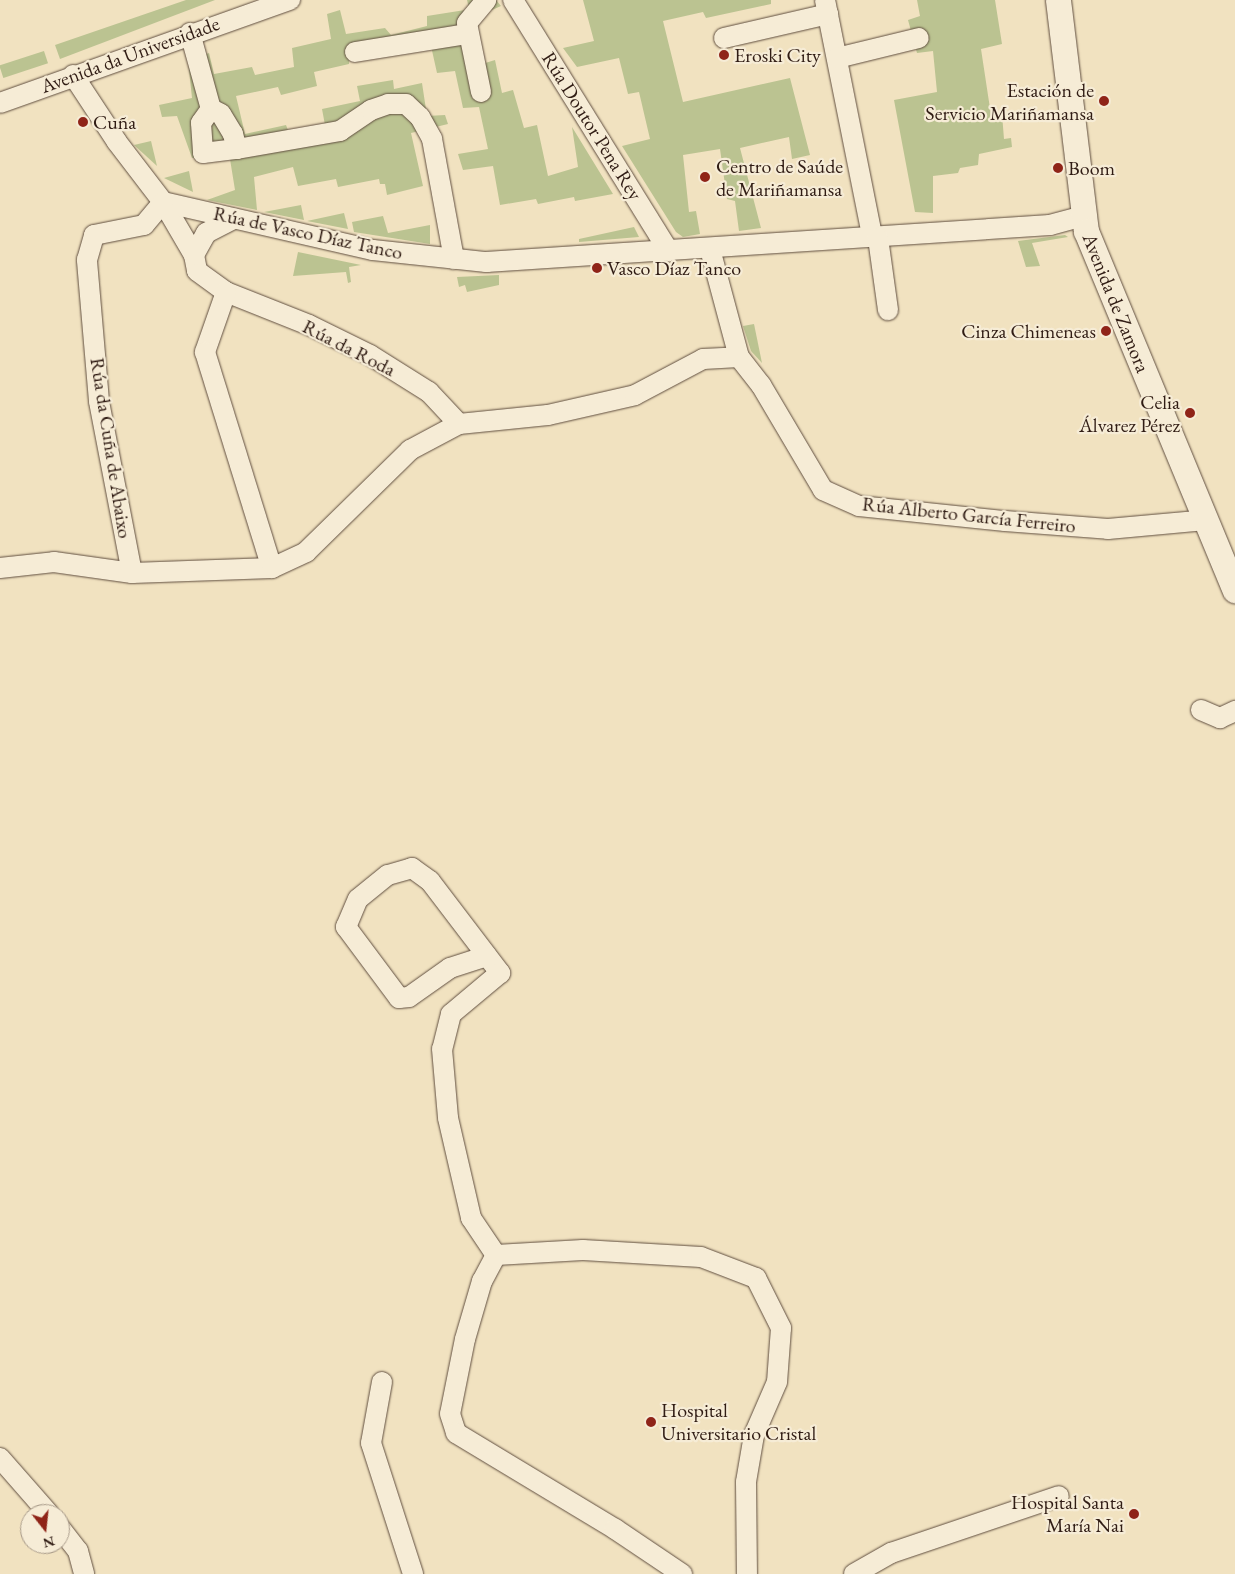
<!DOCTYPE html>
<meta charset="utf-8">
<style>
body{margin:0}
#map{position:relative;width:1235px;height:1574px;overflow:hidden;background:#f1e2c0;font-family:"EB Garamond",serif}
div>[style]{position:absolute}
.green>*{inset:0;background:#bbc391;transform-origin:0 0}
.roads{filter:drop-shadow(0 0 1px #604e3f) drop-shadow(0 0 1px #604e3f)}
.minor>*{height:20px;margin:-10px;padding:0 10px;transform-origin:10px;border-radius:10px;background:#f6ecd6}
.tertiary>*{height:25px;margin:-12.5px;padding:0 12.5px;transform-origin:12.5px;border-radius:12.5px;background:#f6ecd6}
.dots>*{width:14px;height:14px;translate:-50% -50%;box-sizing:border-box;border:2px solid #f6ecd6;border-radius:50%}
span{translate:-50% -50%;white-space:nowrap;text-align:center;line-height:1.15;-webkit-text-stroke:4.5px #f6ecd6;paint-order:stroke}
.street-label{font-size:20px;color:#301c14}
.poi-label{font-size:20px;color:#301c14}
.left{translate:0 -50%;text-align:left}
.right{translate:-100% -50%;text-align:right}
.north{position:absolute;left:20px;top:1504px;width:50px;height:50px;box-sizing:border-box;background:#f6ecd6;border:1px solid #a79988;border-radius:50%;rotate:164deg;font-size:14px;font-weight:700;line-height:20px;text-align:center;color:#301c14}
.north::after{content:'';display:block;margin:auto;width:18px;height:22px;background:#8f2418;clip-path:polygon(50% 0,100% 100%,50% 72%,0 100%)}
</style>
<div id="map">
<div class="green">
<i style="clip-path:polygon(186px 0,215px 0,60px 59px,55px 45px)"></i>
<i style="clip-path:polygon(467px 0,496px 0,501px 6px,476px 17px,482px 64px,495px 60px,502px 93px,513px 90px,524px 128px,537px 125px,548px 176px,578px 167px,572px 127px,613px 194px,575px 201px,574px 197px,538px 204px,536px 199px,500px 205px,493px 166px,463px 170px,458px 154px,488px 149px,479px 107px,463px 108px,455px 71px,437px 73px,431px 46px,350px 50px,349px 64px,314px 72px,317px 86px,281px 95px,278px 87px,236px 96px,245px 134px,286px 125px,289px 133px,325px 125px,322px 109px,360px 101px,357px 86px,393px 80px,394px 89px,422px 83px,427px 116px,445px 115px,448px 124px,411px 133px,423px 186px,387px 195px,385px 184px,380px 184px,379px 179px,338px 187px,336px 179px,298px 186px,293px 167px,254px 177px,257px 210px,207px 200px,235px 190px,229px 153px,192px 158px,177px 116px,162px 117px,159px 105px,192px 98px,188px 61px,209px 53px,214px 74px,252px 67px,255px 75px,294px 67px,292px 48px,331px 39px,327px 14px,340px 10px,346px 34px,385px 28px,391px 35px,427px 26px,427px 16px,465px 10px,469px 8px)"></i>
<i style="clip-path:polygon(583px 0,771px 0,771px 4px,706px 18px,703px 12px,663px 21px,683px 102px,790px 78px,810px 155px,792px 159px,789px 137px,740px 148px,761px 228px,739px 231px,735px 201px,727px 199px,720px 149px,683px 155px,689px 212px,696px 211px,700px 234px,683px 237px,676px 232px,622px 146px,650px 139px,639px 92px,628px 94px,619px 58px,577px 67px,563px 48px,594px 41px)"></i>
<i style="clip-path:polygon(917px 0,995px 0,1002px 44px,981px 49px,991px 115px,1002px 114px,1004px 139px,1011px 138px,1012px 147px,979px 154px,978px 165px,960px 168px,958px 173px,933px 176px,933px 213px,915px 212px,894px 100px,937px 92px,933px 51px,917px 53px,908px 20px,920px 16px)"></i>
<i style="left:44px;top:51px;width:13px;height:47px;rotate:72deg"></i>
<i style="clip-path:polygon(151px 141px,157px 166px,134px 145px)"></i>
<i style="clip-path:polygon(189px 171px,193px 192px,164px 178px)"></i>
<i style="clip-path:polygon(301px 205px,304px 220px,264px 212px)"></i>
<i style="clip-path:polygon(344px 213px,348px 229px,307px 221px)"></i>
<i style="clip-path:polygon(383px 216px,388px 233px,430px 225px,430px 244px,354px 232px,352px 222px)"></i>
<i style="clip-path:polygon(634px 227px,639px 237px,579px 242px,579px 239px)"></i>
<i style="clip-path:polygon(1065px 235px,1068px 237px,1032px 243px,1040px 266px,1026px 267px,1018px 241px)"></i>
<i style="clip-path:polygon(298px 252px,361px 265px,349px 267px,351px 282px,348px 283px,346px 272px,293px 276px)"></i>
<i style="clip-path:polygon(499px 275px,499px 285px,467px 292px,465px 285px,459px 287px,457px 277px)"></i>
<i style="clip-path:polygon(754px 324px,762px 363px,751px 351px,743px 326px)"></i>
</div>
<div class="roads">
<div class="minor">
<i style="left:513px;top:0;width:296px;rotate:58.2deg"></i>
<i style="left:825px;top:0;width:241px;rotate:78.7deg"></i>
<i style="left:190px;top:33px;width:79px;rotate:74.6deg"></i>
<i style="left:211px;top:109px;width:17px;rotate:126deg"></i>
<i style="left:201px;top:123px;width:30px;rotate:86deg"></i>
<i style="left:203px;top:153px;width:34px;rotate:-7deg"></i>
<i style="left:237px;top:149px;width:16px;rotate:-105deg"></i>
<i style="left:233px;top:134px;width:23px;rotate:-121deg"></i>
<i style="left:221px;top:114px;width:11px;rotate:-153deg"></i>
<i style="left:724px;top:38px;width:107px;rotate:-13deg"></i>
<i style="left:355px;top:52px;width:114px;rotate:-9.1deg"></i>
<i style="left:837px;top:58px;width:84px;rotate:-13.7deg"></i>
<i style="left:73px;top:75px;width:80px;rotate:56.7deg"></i>
<i style="left:117px;top:142px;width:76px;rotate:52.5deg"></i>
<i style="left:163px;top:202px;width:61px;rotate:59.7deg"></i>
<i style="left:194px;top:255px;width:16px;rotate:79deg"></i>
<i style="left:197px;top:271px;width:36px;rotate:36deg"></i>
<i style="left:226px;top:292px;width:89px;rotate:21.7deg"></i>
<i style="left:309px;top:325px;width:68px;rotate:26.2deg"></i>
<i style="left:370px;top:355px;width:70px;rotate:32.1deg"></i>
<i style="left:429px;top:392px;width:44px;rotate:46.8deg"></i>
<i style="left:481px;top:92px;width:70px;rotate:-101.5deg"></i>
<i style="left:467px;top:23px;width:30px;rotate:-50deg"></i>
<i style="left:0;top:103px;width:308px;rotate:-19.6deg"></i>
<i style="left:237px;top:149px;width:105px;rotate:-9.9deg"></i>
<i style="left:340px;top:131px;width:37px;rotate:-34deg"></i>
<i style="left:371px;top:110px;width:18px;rotate:-19deg"></i>
<i style="left:388px;top:104px;width:18px"></i>
<i style="left:406px;top:104px;width:19px;rotate:43deg"></i>
<i style="left:420px;top:117px;width:25px;rotate:61deg"></i>
<i style="left:432px;top:139px;width:122px;rotate:79.6deg"></i>
<i style="left:163px;top:202px;width:215px;rotate:12.9deg"></i>
<i style="left:373px;top:250px;width:114px;rotate:6.1deg"></i>
<i style="left:486px;top:262px;width:565px;rotate:-3.75deg"></i>
<i style="left:1050px;top:225px;width:34px;rotate:-15deg"></i>
<i style="left:878px;top:238px;width:73px;rotate:82.1deg"></i>
<i style="left:710px;top:249px;width:112px;rotate:75deg"></i>
<i style="left:739px;top:357px;width:36px;rotate:52deg"></i>
<i style="left:761px;top:385px;width:122px;rotate:59.4deg"></i>
<i style="left:823px;top:490px;width:39px;rotate:24deg"></i>
<i style="left:859px;top:506px;width:147px;rotate:5.9deg"></i>
<i style="left:1005px;top:521px;width:103px;rotate:4.4deg"></i>
<i style="left:1108px;top:529px;width:98px;rotate:-5.2deg"></i>
<i style="left:194px;top:255px;width:25px;rotate:-61deg"></i>
<i style="left:206px;top:233px;width:30px;rotate:-27deg"></i>
<i style="left:226px;top:292px;width:64px;rotate:109.3deg"></i>
<i style="left:205px;top:352px;width:226px;rotate:72.8deg"></i>
<i style="left:0;top:568px;width:54px;rotate:-6.3deg"></i>
<i style="left:54px;top:562px;width:79px;rotate:8deg"></i>
<i style="left:132px;top:573px;width:140px;rotate:-2deg"></i>
<i style="left:272px;top:568px;width:38px;rotate:-25deg"></i>
<i style="left:306px;top:552px;width:146px;rotate:-44.4deg"></i>
<i style="left:410px;top:450px;width:55px;rotate:-28deg"></i>
<i style="left:459px;top:424px;width:89px;rotate:-5.8deg"></i>
<i style="left:548px;top:415px;width:89px;rotate:-12.9deg"></i>
<i style="left:635px;top:395px;width:77px;rotate:-27.9deg"></i>
<i style="left:703px;top:359px;width:36px;rotate:-3deg"></i>
<i style="left:132px;top:573px;width:175px;rotate:-100.9deg"></i>
<i style="left:99px;top:401px;width:142px;rotate:-94.9deg"></i>
<i style="left:87px;top:260px;width:26px;rotate:-74deg"></i>
<i style="left:94px;top:235px;width:51px;rotate:-11.3deg"></i>
<i style="left:144px;top:225px;width:30px;rotate:-50deg"></i>
<i style="left:1201px;top:710px;width:21px;rotate:23deg"></i>
<i style="left:1220px;top:718px;width:17px;rotate:-25deg"></i>
<i style="left:487px;top:956px;width:39px;rotate:162deg"></i>
<i style="left:450px;top:968px;width:50px;rotate:144.7deg"></i>
<i style="left:409px;top:997px;width:10px;rotate:174deg"></i>
<i style="left:399px;top:998px;width:89px;rotate:-126.7deg"></i>
<i style="left:346px;top:927px;width:30px;rotate:-67deg"></i>
<i style="left:358px;top:899px;width:38px;rotate:-39deg"></i>
<i style="left:388px;top:875px;width:25px;rotate:-16deg"></i>
<i style="left:412px;top:868px;width:22px;rotate:36deg"></i>
<i style="left:430px;top:881px;width:116px;rotate:52.7deg"></i>
<i style="left:500px;top:973px;width:64px;rotate:140.1deg"></i>
<i style="left:451px;top:1014px;width:36px;rotate:104deg"></i>
<i style="left:442px;top:1049px;width:69px;rotate:85deg"></i>
<i style="left:448px;top:1118px;width:103px;rotate:77deg"></i>
<i style="left:471px;top:1218px;width:45px;rotate:56deg"></i>
<i style="left:496px;top:1255px;width:87px;rotate:-3.3deg"></i>
<i style="left:583px;top:1250px;width:118px;rotate:3.4deg"></i>
<i style="left:701px;top:1257px;width:59px;rotate:20.9deg"></i>
<i style="left:756px;top:1278px;width:56px;rotate:63.4deg"></i>
<i style="left:781px;top:1328px;width:54px;rotate:94.2deg"></i>
<i style="left:777px;top:1382px;width:58px;rotate:113.5deg"></i>
<i style="left:754px;top:1435px;width:48px;rotate:99.7deg"></i>
<i style="left:746px;top:1482px;width:92px;rotate:89.4deg"></i>
<i style="left:496px;top:1255px;width:30px;rotate:118deg"></i>
<i style="left:482px;top:1281px;width:60px;rotate:106.3deg"></i>
<i style="left:465px;top:1339px;width:76px;rotate:101.3deg"></i>
<i style="left:450px;top:1414px;width:20px;rotate:72deg"></i>
<i style="left:456px;top:1433px;width:186px;rotate:31.1deg"></i>
<i style="left:615px;top:1529px;width:81px;rotate:33.9deg"></i>
<i style="left:382px;top:1382px;width:62px;rotate:100.2deg"></i>
<i style="left:371px;top:1443px;width:138px;rotate:72.2deg"></i>
<i style="left:0;top:1458px;width:74px;rotate:48.8deg"></i>
<i style="left:60px;top:1528px;width:29px;rotate:52deg"></i>
<i style="left:78px;top:1551px;width:24px;rotate:75deg"></i>
<i style="left:854px;top:1574px;width:43px;rotate:-29.6deg"></i>
<i style="left:891px;top:1553px;width:177px;rotate:-18.7deg"></i>
</div>
<div class="tertiary">
<i style="left:1058px;top:0;width:233px;rotate:83.1deg"></i>
<i style="left:1086px;top:231px;width:389px;rotate:67.5deg"></i>
</div>
</div>
<div class="dots">
<i style="left:724px;top:55px;background:#8f2418"></i>
<i style="left:1104px;top:101px;background:#8f2418"></i>
<i style="left:83px;top:122px;background:#8f2418"></i>
<i style="left:1058px;top:168px;background:#8f2418"></i>
<i style="left:705px;top:177px;background:#8f2418"></i>
<i style="left:597px;top:268px;background:#8f2418"></i>
<i style="left:1106px;top:331px;background:#8f2418"></i>
<i style="left:1190px;top:413px;background:#8f2418"></i>
<i style="left:651px;top:1422px;background:#8f2418"></i>
<i style="left:1134px;top:1514px;background:#8f2418"></i>
</div>
<div class="street-label">
<span style="left:130px;top:55px;rotate:-20deg">Avenida da Universidade</span>
<span style="left:592px;top:126px;rotate:58deg">Rúa Doutor Pena Rey</span>
<span style="left:308px;top:233px;rotate:12deg">Rúa de Vasco Díaz Tanco</span>
<span style="left:1116px;top:303px;rotate:68deg">Avenida de Zamora</span>
<span style="left:349px;top:348px;rotate:27deg">Rúa da Roda</span>
<span style="left:111px;top:448px;rotate:81deg">Rúa da Cuña de Abaixo</span>
<span style="left:969px;top:515px;rotate:6deg">Rúa Alberto García Ferreiro</span>
</div>
<div class="poi-label">
<span class="left" style="left:734px;top:55px">Eroski City</span>
<span class="right" style="left:1094px;top:102px">Estación de<br>Servicio Mariñamansa</span>
<span class="left" style="left:93px;top:122px">Cuña</span>
<span class="left" style="left:716px;top:178px">Centro de Saúde<br>de Mariñamansa</span>
<span class="left" style="left:1068px;top:168px">Boom</span>
<span class="left" style="left:607px;top:268px">Vasco Díaz Tanco</span>
<span class="right" style="left:1096px;top:331px">Cinza Chimeneas</span>
<span class="right" style="left:1180px;top:414px">Celia<br>Álvarez Pérez</span>
<span class="left" style="left:661px;top:1422px">Hospital<br>Universitario Cristal</span>
<span class="right" style="left:1124px;top:1514px">Hospital Santa<br>María Nai</span>
</div>
<div class="north">N</div>
</div>
